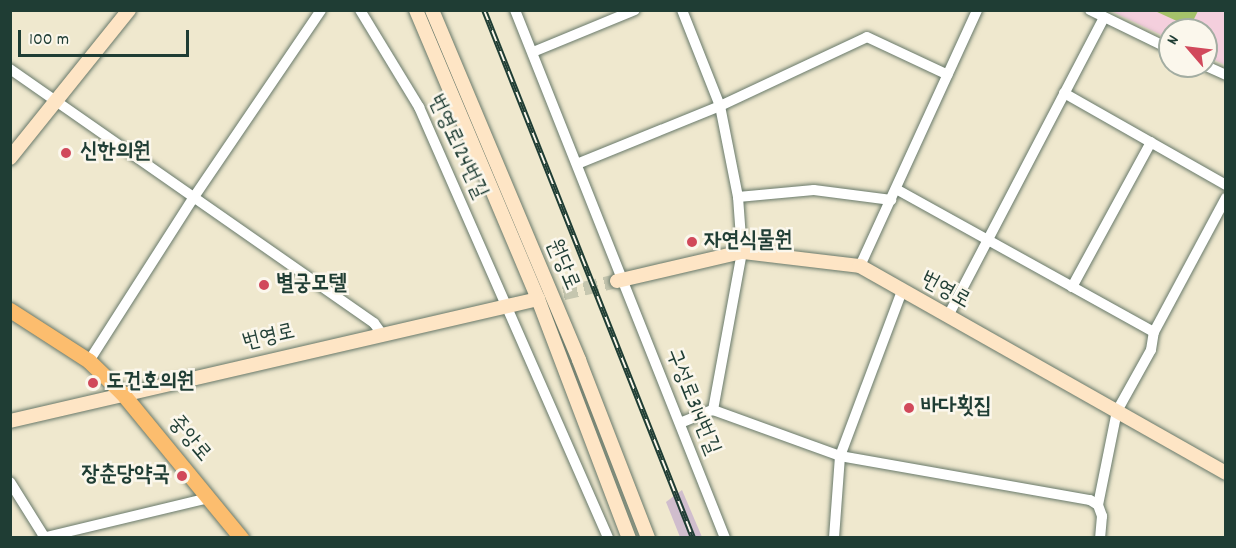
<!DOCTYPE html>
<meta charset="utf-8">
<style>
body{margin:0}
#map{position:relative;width:1236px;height:548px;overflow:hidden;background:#efe8ce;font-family:Dekko,"Poor Story",sans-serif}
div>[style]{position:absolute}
.built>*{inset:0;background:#f4cfdd}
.industrial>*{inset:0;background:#d0bdcd}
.green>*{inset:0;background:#a5c26a}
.secondary-tunnel>*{height:14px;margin-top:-7px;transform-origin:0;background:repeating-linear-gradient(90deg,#c5c6af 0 14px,transparent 0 21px)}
.roads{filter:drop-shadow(0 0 2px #68796a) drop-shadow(0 0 2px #68796a)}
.street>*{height:10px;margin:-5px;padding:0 5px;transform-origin:5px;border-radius:5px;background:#fff}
.secondary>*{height:14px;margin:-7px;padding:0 7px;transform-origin:7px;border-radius:7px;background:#fee5c5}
.primary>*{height:15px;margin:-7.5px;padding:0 7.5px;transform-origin:7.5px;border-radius:7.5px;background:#fcbd6e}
.rail>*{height:6px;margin-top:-3px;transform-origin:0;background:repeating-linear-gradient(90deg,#fbf7ec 0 11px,#1f3d34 0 22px);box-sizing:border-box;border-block:2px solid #1f3d34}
.dots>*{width:16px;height:16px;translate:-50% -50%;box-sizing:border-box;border:3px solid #fbf7ec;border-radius:50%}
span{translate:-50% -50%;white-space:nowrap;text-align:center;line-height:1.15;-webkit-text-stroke:5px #fbf7ec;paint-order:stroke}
.street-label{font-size:22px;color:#1f3d34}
.poi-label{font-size:22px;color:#1f3d34;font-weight:700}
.left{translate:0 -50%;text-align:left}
.right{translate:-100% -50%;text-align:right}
.frame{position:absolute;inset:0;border:12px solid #1f3d34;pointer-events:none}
.north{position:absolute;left:1158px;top:18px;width:60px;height:60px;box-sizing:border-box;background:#fbf7ec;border:2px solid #a3ada2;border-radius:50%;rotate:298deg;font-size:16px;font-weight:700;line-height:24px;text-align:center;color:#1f3d34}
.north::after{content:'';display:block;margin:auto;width:21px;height:27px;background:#d1495b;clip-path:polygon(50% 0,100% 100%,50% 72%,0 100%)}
.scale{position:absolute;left:18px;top:30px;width:171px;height:27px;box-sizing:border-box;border:3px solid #1f3d34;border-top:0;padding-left:8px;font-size:18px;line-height:21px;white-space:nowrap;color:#1f3d34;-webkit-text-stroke:4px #fbf7ec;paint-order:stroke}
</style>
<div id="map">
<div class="built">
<i style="clip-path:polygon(1111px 11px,1225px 11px,1225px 65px,1206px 56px,1206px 30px,1170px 30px,1170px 39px)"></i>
</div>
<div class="industrial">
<i style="clip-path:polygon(682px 490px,702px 537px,680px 537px,666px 502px)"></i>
</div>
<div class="green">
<i style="clip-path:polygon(1155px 11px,1198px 10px,1198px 11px,1190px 27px)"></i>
</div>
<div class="secondary-tunnel">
<i style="left:543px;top:298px;width:76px;rotate:-12.9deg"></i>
</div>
<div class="roads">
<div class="street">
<i style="left:360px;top:10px;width:114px;rotate:58.7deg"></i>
<i style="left:419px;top:107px;width:471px;rotate:66.3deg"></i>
<i style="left:515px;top:10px;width:568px;rotate:68.31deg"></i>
<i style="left:682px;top:10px;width:103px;rotate:68.4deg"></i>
<i style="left:720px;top:106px;width:93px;rotate:78.8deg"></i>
<i style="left:738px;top:197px;width:55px;rotate:85.8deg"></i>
<i style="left:742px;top:252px;width:161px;rotate:100.4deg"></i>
<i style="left:1090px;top:10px;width:89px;rotate:26deg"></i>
<i style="left:533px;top:52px;width:110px;rotate:-22.4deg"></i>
<i style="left:1206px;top:66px;width:22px;rotate:24deg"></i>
<i style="left:10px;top:69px;width:444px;rotate:34.9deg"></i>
<i style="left:374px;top:323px;width:14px;rotate:54deg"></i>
<i style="left:1064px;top:93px;width:186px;rotate:29.6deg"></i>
<i style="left:577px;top:164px;width:154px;rotate:-22.1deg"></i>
<i style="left:720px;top:106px;width:162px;rotate:-25.1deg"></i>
<i style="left:867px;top:37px;width:89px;rotate:25.1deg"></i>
<i style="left:896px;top:189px;width:295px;rotate:29deg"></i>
<i style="left:738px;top:197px;width:76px;rotate:-5.3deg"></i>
<i style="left:814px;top:190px;width:78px;rotate:7.4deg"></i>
<i style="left:860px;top:266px;width:281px;rotate:-65.4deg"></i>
<i style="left:1072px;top:287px;width:165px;rotate:-61.4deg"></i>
<i style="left:948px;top:316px;width:337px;rotate:-62.4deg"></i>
<i style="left:89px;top:361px;width:195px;rotate:-57.4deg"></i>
<i style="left:194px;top:197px;width:226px;rotate:-55.8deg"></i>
<i style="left:680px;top:423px;width:35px;rotate:-22deg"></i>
<i style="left:713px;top:410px;width:135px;rotate:19.9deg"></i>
<i style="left:840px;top:456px;width:254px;rotate:10deg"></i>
<i style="left:1090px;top:500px;width:9px;rotate:32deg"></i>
<i style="left:1098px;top:505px;width:12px;rotate:70deg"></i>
<i style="left:1102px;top:516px;width:22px;rotate:95deg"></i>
<i style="left:10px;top:482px;width:66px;rotate:58deg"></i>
<i style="left:1098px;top:505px;width:96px;rotate:-78.6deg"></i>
<i style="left:1117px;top:411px;width:70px;rotate:-60.9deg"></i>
<i style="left:1151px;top:350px;width:18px;rotate:-81deg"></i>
<i style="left:1154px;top:332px;width:152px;rotate:-61.8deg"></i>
<i style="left:42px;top:538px;width:172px;rotate:-13.5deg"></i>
<i style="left:834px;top:538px;width:82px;rotate:-85.8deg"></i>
<i style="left:840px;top:456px;width:176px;rotate:-69.4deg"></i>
</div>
<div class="secondary">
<i style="left:416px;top:10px;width:314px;rotate:67.1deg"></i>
<i style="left:538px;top:299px;width:256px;rotate:69.2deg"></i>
<i style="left:432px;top:10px;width:380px;rotate:67.2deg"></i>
<i style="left:579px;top:360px;width:191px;rotate:68.8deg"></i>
<i style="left:10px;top:158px;width:190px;rotate:-51.2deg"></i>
<i style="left:617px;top:281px;width:128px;rotate:-13.1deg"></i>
<i style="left:742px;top:252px;width:119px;rotate:6.8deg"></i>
<i style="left:860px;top:266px;width:420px;rotate:29.5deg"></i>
<i style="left:10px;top:421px;width:542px;rotate:-13.01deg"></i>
</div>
<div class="primary">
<i style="left:10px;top:310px;width:94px;rotate:32.8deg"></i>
<i style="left:89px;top:361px;width:46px;rotate:44.1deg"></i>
<i style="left:122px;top:393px;width:188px;rotate:50.6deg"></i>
</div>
</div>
<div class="rail">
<i style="left:484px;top:10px;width:568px;rotate:68.4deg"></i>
</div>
<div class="dots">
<i style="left:66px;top:153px;background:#d1495b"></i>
<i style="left:692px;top:242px;background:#d1495b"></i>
<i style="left:264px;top:285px;background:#d1495b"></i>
<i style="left:93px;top:383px;background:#d1495b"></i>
<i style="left:909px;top:408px;background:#d1495b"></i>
<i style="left:182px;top:476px;background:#d1495b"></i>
</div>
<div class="street-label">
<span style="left:457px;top:147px;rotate:65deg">번영로124번길</span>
<span style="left:562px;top:265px;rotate:67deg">원당로</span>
<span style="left:945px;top:291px;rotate:29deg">번영로</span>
<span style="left:269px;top:338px;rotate:-13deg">번영로</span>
<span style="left:692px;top:402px;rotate:68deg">구성로314번길</span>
<span style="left:189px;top:439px;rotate:50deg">중앙로</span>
</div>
<div class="poi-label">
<span class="left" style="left:80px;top:153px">신한의원</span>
<span class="left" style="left:704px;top:242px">자연식물원</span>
<span class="left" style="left:276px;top:285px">별궁모텔</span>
<span class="left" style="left:106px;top:383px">도건호의원</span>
<span class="left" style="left:921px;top:408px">바다횟집</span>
<span class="right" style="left:170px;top:476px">장춘당약국</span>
</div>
<div class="frame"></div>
<div class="north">N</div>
<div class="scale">100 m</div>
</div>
